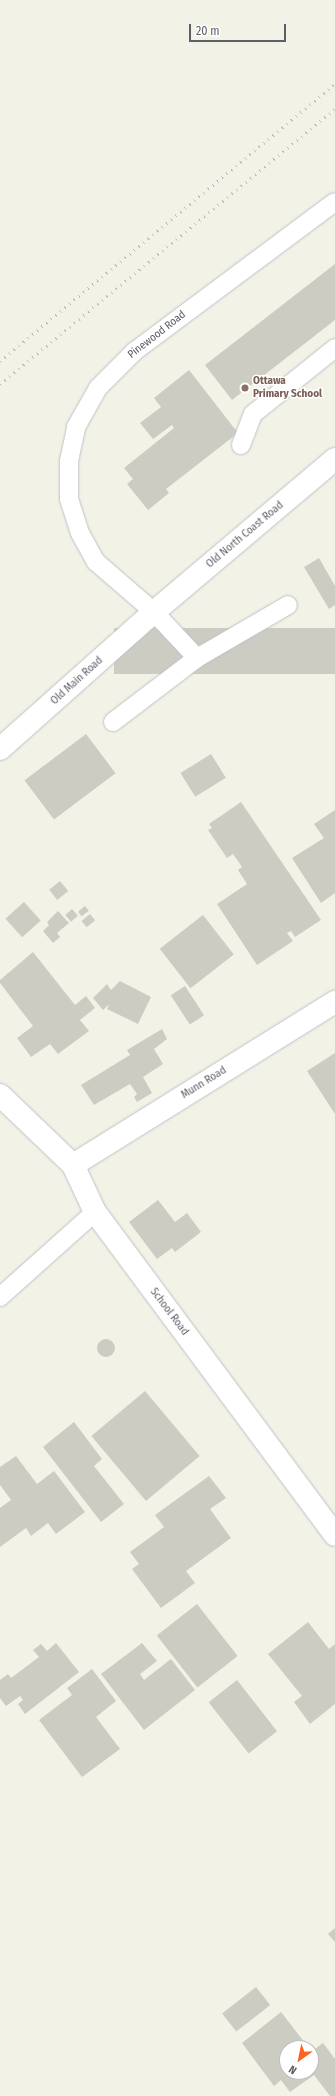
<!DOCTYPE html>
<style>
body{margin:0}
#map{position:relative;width:335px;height:2096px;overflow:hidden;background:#f2f2e6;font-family:"Fira Sans Condensed",sans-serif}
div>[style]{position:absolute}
.building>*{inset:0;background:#cdccc3;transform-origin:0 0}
.round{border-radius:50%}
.roads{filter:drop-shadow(0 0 1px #c0c2c8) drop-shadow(0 0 1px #c0c2c8)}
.service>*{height:18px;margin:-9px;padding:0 9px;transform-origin:9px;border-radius:9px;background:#fff}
.minor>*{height:22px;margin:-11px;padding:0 11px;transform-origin:11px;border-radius:11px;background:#fff}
.tertiary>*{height:22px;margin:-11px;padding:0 11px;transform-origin:11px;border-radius:11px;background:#fff}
.rail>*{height:3px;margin-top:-1.5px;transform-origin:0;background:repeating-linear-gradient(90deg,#bcbcbd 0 1px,transparent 0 6px)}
.dots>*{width:11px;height:11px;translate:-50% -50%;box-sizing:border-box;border:2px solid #fff;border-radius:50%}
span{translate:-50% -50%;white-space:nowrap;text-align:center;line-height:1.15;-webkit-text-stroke:3px #fff;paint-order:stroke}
.street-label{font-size:11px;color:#5e6068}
.education-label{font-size:11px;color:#785e54;font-weight:700}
.left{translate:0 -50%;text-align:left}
.north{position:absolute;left:279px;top:2040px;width:40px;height:40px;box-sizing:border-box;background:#fff;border:1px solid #bfbfc3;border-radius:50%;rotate:213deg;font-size:11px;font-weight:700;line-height:16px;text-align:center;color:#5e6068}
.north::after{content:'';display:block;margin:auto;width:14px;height:18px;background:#fc6322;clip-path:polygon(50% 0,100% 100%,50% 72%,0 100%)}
.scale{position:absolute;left:189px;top:24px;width:97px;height:18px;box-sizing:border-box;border:2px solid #5e6068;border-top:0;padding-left:5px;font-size:12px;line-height:14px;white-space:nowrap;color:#5e6068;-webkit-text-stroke:3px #fff;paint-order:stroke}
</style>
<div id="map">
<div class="building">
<i style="clip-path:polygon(335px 264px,335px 320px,232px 400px,205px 365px)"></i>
<i style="clip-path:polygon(189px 370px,238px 433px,166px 489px,169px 493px,148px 510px,127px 484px,133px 479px,124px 468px,174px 428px,172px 425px,153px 439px,140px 423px,161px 407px,154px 398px)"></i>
<i style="clip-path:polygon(319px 558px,335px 586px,335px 605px,329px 609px,304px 567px)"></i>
<i style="left:335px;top:628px;width:46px;height:221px;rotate:90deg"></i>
<i style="left:86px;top:734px;width:49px;height:77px;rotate:53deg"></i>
<i style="left:211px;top:754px;width:28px;height:36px;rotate:58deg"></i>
<i style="clip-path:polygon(241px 802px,321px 920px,295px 937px,291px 931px,287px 933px,293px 941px,257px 965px,217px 904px,247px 884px,238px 870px,242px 867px,233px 854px,227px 858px,208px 830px,212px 828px,209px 824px)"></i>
<i style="clip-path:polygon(335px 810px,335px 893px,321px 903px,292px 858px,324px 838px,314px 824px)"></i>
<i style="left:60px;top:881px;width:13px;height:14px;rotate:51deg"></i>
<i style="left:24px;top:902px;width:25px;height:25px;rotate:48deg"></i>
<i style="left:85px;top:906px;width:6px;height:9px;rotate:51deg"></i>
<i style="left:72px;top:909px;width:9px;height:9px;rotate:49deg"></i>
<i style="clip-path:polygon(58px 911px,69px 923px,57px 933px,60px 937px,53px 943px,43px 931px,49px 925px,47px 922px)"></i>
<i style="left:90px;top:914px;width:8px;height:11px;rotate:50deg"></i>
<i style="left:203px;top:915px;width:50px;height:55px;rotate:52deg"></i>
<i style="clip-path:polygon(33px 952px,75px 1005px,86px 996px,95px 1008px,80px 1020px,89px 1031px,58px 1054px,50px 1044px,31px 1057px,17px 1038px,33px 1026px,0 983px,0 980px)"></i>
<i style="clip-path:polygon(120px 981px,151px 997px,138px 1024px,107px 1009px,109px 1004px,103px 1010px,93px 998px,107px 984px,111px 990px)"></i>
<i style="left:185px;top:986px;width:35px;height:17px;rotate:57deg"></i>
<i style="clip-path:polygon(162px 1029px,167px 1039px,154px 1049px,163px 1064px,143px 1077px,152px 1093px,137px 1102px,134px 1097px,137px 1094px,130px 1084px,94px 1105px,81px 1085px,130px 1055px,127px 1050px)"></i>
<i style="clip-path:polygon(335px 1053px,335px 1114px,307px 1071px)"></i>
<i style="clip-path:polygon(158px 1200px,175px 1222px,187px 1213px,201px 1232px,175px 1252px,172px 1248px,157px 1259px,129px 1222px)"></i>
<i class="round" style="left:97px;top:1339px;width:18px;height:18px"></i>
<i style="left:145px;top:1391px;width:85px;height:70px;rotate:50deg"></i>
<i style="clip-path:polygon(74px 1422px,102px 1459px,94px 1466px,124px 1504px,101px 1522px,43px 1447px)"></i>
<i style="clip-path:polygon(16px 1456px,37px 1484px,54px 1471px,85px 1512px,56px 1534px,48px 1523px,31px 1536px,26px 1528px,0 1547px,0 1508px,11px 1500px,0 1485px,0 1467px)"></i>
<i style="clip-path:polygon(209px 1476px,226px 1498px,210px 1509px,231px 1538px,186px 1571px,195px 1583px,161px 1608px,132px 1569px,139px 1564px,130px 1552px,164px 1527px,155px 1515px)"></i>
<i style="left:197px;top:1604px;width:66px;height:51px;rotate:52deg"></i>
<i style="clip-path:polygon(308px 1622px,329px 1649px,335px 1644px,335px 1704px,310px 1724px,294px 1702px,302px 1696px,268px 1654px)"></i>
<i style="clip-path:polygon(56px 1643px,79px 1672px,25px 1714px,18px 1704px,23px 1700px,20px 1696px,6px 1706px,0 1698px,0 1680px,8px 1674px,11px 1678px,39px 1657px,33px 1650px,41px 1644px,47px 1651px)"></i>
<i style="clip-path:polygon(142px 1643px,157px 1661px,140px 1674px,144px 1680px,171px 1659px,195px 1690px,144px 1730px,101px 1674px)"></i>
<i style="clip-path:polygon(92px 1669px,116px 1701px,96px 1717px,120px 1749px,82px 1777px,39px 1720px,72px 1695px,67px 1688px)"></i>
<i style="left:237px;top:1680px;width:65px;height:36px;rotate:52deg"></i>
<i style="clip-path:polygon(335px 1928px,335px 1942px,328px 1934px)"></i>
<i style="left:256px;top:1987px;width:23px;height:43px;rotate:52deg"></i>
<i style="clip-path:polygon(281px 2012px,309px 2048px,287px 2048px,287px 2072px,311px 2072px,311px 2052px,323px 2043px,335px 2059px,335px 2096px,330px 2096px,314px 2075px,290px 2092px,281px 2080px,274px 2086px,242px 2043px)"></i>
</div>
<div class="roads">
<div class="service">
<i style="left:241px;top:445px;width:33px;rotate:-69deg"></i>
<i style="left:253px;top:414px;width:105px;rotate:-38.8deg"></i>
<i style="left:197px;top:658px;width:105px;rotate:-30.2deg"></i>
<i style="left:113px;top:722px;width:106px;rotate:-37.3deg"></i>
<i style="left:197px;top:658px;width:63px;rotate:-133.1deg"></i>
<i style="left:154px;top:612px;width:77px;rotate:-139.2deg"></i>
<i style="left:96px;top:562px;width:33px;rotate:-119deg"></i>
<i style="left:80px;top:533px;width:36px;rotate:-108deg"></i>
<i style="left:69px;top:499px;width:38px;rotate:-90deg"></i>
<i style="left:69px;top:461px;width:35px;rotate:-78deg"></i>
<i style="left:76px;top:427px;width:45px;rotate:-60.6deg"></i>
<i style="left:98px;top:388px;width:52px;rotate:-45deg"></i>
<i style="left:135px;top:351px;width:249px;rotate:-36.7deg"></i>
<i style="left:0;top:1297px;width:127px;rotate:-41.8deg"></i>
</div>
<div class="minor">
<i style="left:0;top:1095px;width:101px;rotate:43.8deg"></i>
<i style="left:73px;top:1165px;width:52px;rotate:64.9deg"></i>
<i style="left:95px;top:1212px;width:402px;rotate:53.4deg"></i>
<i style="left:73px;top:1165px;width:309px;rotate:-31.9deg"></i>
</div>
<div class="tertiary">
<i style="left:0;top:749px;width:206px;rotate:-41.7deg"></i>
<i style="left:154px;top:612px;width:237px;rotate:-40.2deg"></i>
</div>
</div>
<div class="rail">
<i style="left:0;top:361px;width:435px;rotate:-39.6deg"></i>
<i style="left:0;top:384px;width:433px;rotate:-39.4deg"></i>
</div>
<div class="dots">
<i style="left:245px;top:388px;background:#8d6e63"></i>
</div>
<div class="street-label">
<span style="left:157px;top:335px;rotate:-38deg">Pinewood Road</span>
<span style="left:245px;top:535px;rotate:-40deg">Old North Coast Road</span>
<span style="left:77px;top:681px;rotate:-42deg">Old Main Road</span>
<span style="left:204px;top:1083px;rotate:-32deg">Munn Road</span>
<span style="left:169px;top:1312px;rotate:53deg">School Road</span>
</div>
<div class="education-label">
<span class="left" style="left:253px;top:388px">Ottawa<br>Primary School</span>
</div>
<div class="north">N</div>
<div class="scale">20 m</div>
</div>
